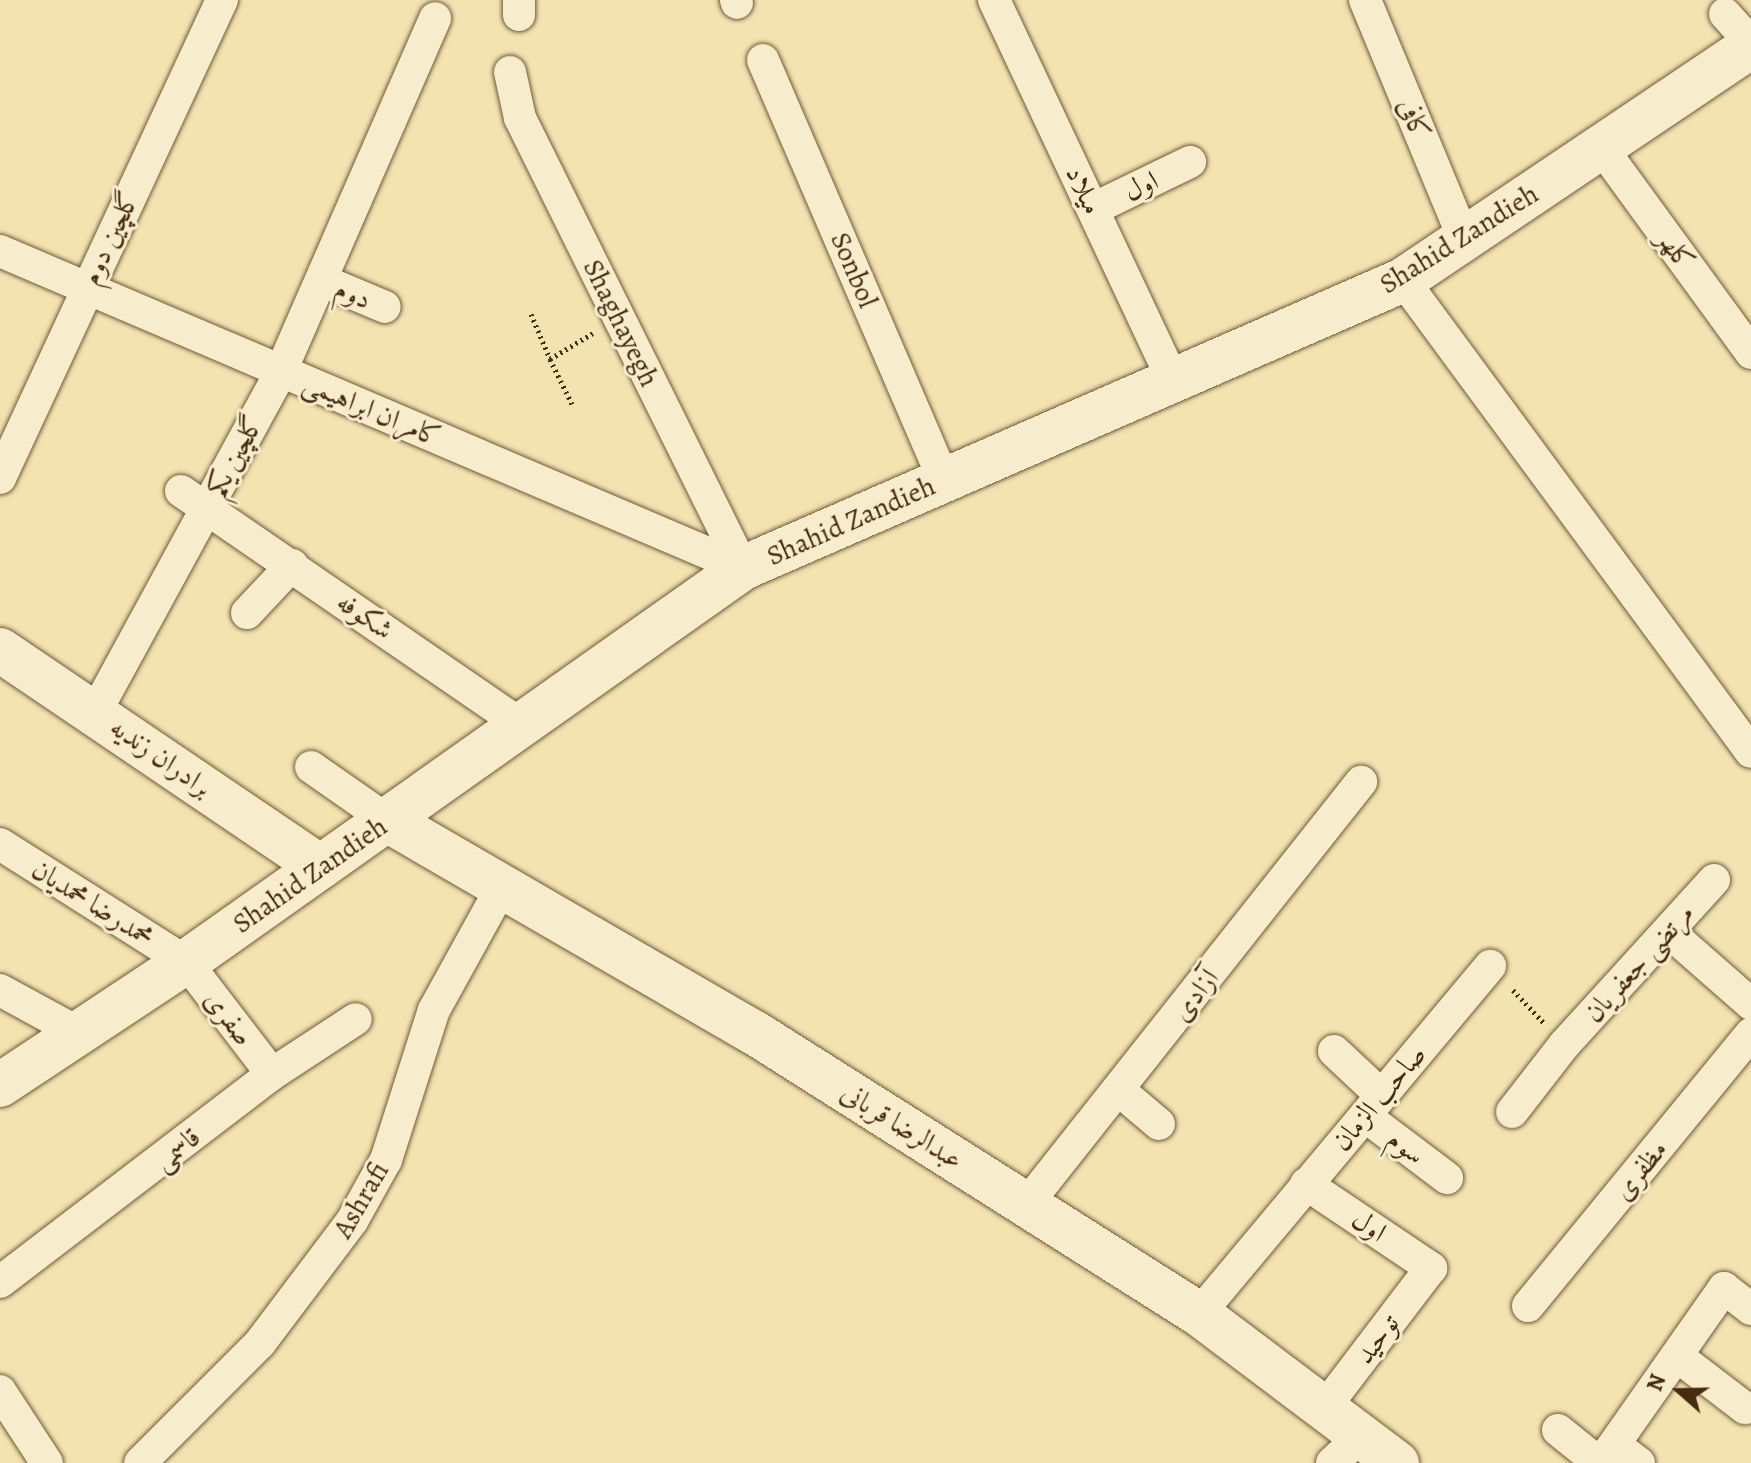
<!DOCTYPE html>
<meta charset="utf-8">
<style>
body{margin:0}
#map{position:relative;width:1751px;height:1463px;overflow:hidden;background:#f3e3b1;font-family:Alegreya,Amiri,serif}
div>[style]{position:absolute}
.path>*{height:5px;margin-top:-2.5px;transform-origin:0;background:repeating-linear-gradient(90deg,#472b11 0 2px,transparent 0 6px)}
.roads{filter:drop-shadow(0 0 2px #725939) drop-shadow(0 0 2px #725939)}
.street>*{height:32px;margin:-16px;padding:0 16px;transform-origin:16px;border-radius:16px;background:#f7edcc}
.secondary>*{height:44px;margin:-22px;padding:0 22px;transform-origin:22px;border-radius:22px;background:#f7edcc}
span{translate:-50% -50%;white-space:nowrap;text-align:center;line-height:1.15;-webkit-text-stroke:6px #f7edcc;paint-order:stroke}
.street-label{font-size:28px;color:#472b11}
.north{position:absolute;left:1639px;top:1351px;width:80px;height:80px;-webkit-text-stroke:6px #f7edcc;paint-order:stroke;rotate:290deg;font-size:22px;font-weight:700;line-height:32px;text-align:center;color:#472b11}
.north::after{content:'';display:block;margin:auto;width:28px;height:36px;background:#472b11;clip-path:polygon(50% 0,100% 100%,50% 72%,0 100%)}
</style>
<div id="map">
<div class="path">
<i style="left:531px;top:314px;width:49px;rotate:67.1deg"></i>
<i style="left:572px;top:404px;width:50px;rotate:-116.1deg"></i>
<i style="left:550px;top:359px;width:50px;rotate:-31.2deg"></i>
<i style="left:1513px;top:990px;width:45px;rotate:46.8deg"></i>
</div>
<div class="roads">
<div class="street">
<i style="left:736px;top:0;width:3px;rotate:72deg"></i>
<i style="left:994px;top:0;width:421px;rotate:64.8deg"></i>
<i style="left:1365px;top:0;width:259px;rotate:67.5deg"></i>
<i style="left:1725px;top:14px;width:39px;rotate:48deg"></i>
<i style="left:519px;top:15px;width:15px;rotate:-90deg"></i>
<i style="left:763px;top:60px;width:458px;rotate:66.7deg"></i>
<i style="left:510px;top:72px;width:47px;rotate:77.7deg"></i>
<i style="left:520px;top:118px;width:502px;rotate:63.64deg"></i>
<i style="left:1601px;top:147px;width:255px;rotate:53.9deg"></i>
<i style="left:1093px;top:209px;width:108px;rotate:-25.9deg"></i>
<i style="left:0;top:251px;width:808px;rotate:23.11deg"></i>
<i style="left:321px;top:280px;width:69px;rotate:22.9deg"></i>
<i style="left:1403px;top:280px;width:586px;rotate:53.6deg"></i>
<i style="left:0;top:478px;width:527px;rotate:-65.09deg"></i>
<i style="left:181px;top:491px;width:414px;rotate:34.5deg"></i>
<i style="left:247px;top:613px;width:66px;rotate:-46.8deg"></i>
<i style="left:96px;top:711px;width:387px;rotate:-61.4deg"></i>
<i style="left:281px;top:371px;width:385px;rotate:-66.4deg"></i>
<i style="left:311px;top:767px;width:93px;rotate:34.9deg"></i>
<i style="left:0;top:844px;width:220px;rotate:32.4deg"></i>
<i style="left:186px;top:962px;width:141px;rotate:52.5deg"></i>
<i style="left:1669px;top:932px;width:109px;rotate:41.3deg"></i>
<i style="left:0;top:990px;width:90px;rotate:28.6deg"></i>
<i style="left:1334px;top:1051px;width:64px;rotate:43.1deg"></i>
<i style="left:1120px;top:1091px;width:51px;rotate:40.2deg"></i>
<i style="left:1512px;top:1112px;width:85px;rotate:-52.2deg"></i>
<i style="left:1564px;top:1045px;width:223px;rotate:-47.7deg"></i>
<i style="left:1365px;top:1116px;width:103px;rotate:37.1deg"></i>
<i style="left:1306px;top:1184px;width:151px;rotate:33.9deg"></i>
<i style="left:1431px;top:1268px;width:178px;rotate:127.3deg"></i>
<i style="left:1026px;top:1205px;width:540px;rotate:-51.62deg"></i>
<i style="left:0;top:1282px;width:342px;rotate:-37.4deg"></i>
<i style="left:272px;top:1074px;width:100px;rotate:-33.2deg"></i>
<i style="left:1528px;top:1306px;width:352px;rotate:-50.7deg"></i>
<i style="left:1199px;top:1314px;width:454px;rotate:-50.1deg"></i>
<i style="left:1677px;top:1356px;width:86px;rotate:37.4deg"></i>
<i style="left:0;top:1391px;width:86px;rotate:56.9deg"></i>
<i style="left:1558px;top:1430px;width:53px;rotate:38.8deg"></i>
<i style="left:1615px;top:1445px;width:30px;rotate:37deg"></i>
<i style="left:140px;top:1463px;width:170px;rotate:-45deg"></i>
<i style="left:260px;top:1343px;width:153px;rotate:-53deg"></i>
<i style="left:352px;top:1221px;width:70px;rotate:-60.9deg"></i>
<i style="left:386px;top:1160px;width:157px;rotate:-72.3deg"></i>
<i style="left:434px;top:1010px;width:141px;rotate:-61.1deg"></i>
<i style="left:1332px;top:1463px;width:38px;rotate:-43deg"></i>
<i style="left:1601px;top:1463px;width:214px;rotate:-54.9deg"></i>
<i style="left:1724px;top:1288px;width:34px;rotate:38deg"></i>
</div>
<div class="secondary">
<i style="left:0;top:650px;width:387px;rotate:34.1deg"></i>
<i style="left:387px;top:820px;width:425px;rotate:30.1deg"></i>
<i style="left:755px;top:1033px;width:525px;rotate:32.33deg"></i>
<i style="left:1199px;top:1314px;width:248px;rotate:37deg"></i>
<i style="left:0;top:1085px;width:223px;rotate:-33.5deg"></i>
<i style="left:186px;top:962px;width:682px;rotate:-35.27deg"></i>
<i style="left:743px;top:568px;width:720px;rotate:-23.57deg"></i>
<i style="left:1403px;top:280px;width:419px;rotate:-33.9deg"></i>
</div>
</div>
<div class="street-label">
<span style="left:1414px;top:119px;rotate:68deg">کافی</span>
<span style="left:1141px;top:186px;rotate:-26deg">اول</span>
<span style="left:1084px;top:190px;rotate:65deg">میلاد</span>
<span style="left:110px;top:238px;rotate:-65deg">گلچین دوم</span>
<span style="left:1459px;top:239px;rotate:-32deg">Shahid Zandieh</span>
<span style="left:1676px;top:250px;rotate:54deg">کلهر</span>
<span style="left:854px;top:270px;rotate:67deg">Sonbol</span>
<span style="left:353px;top:294px;rotate:23deg">دوم</span>
<span style="left:621px;top:323px;rotate:64deg">Shaghayegh</span>
<span style="left:372px;top:410px;rotate:23deg">کامران ابراهیمی</span>
<span style="left:235px;top:456px;rotate:-62deg">گلچین یکم</span>
<span style="left:851px;top:521px;rotate:-24deg">Shahid Zandieh</span>
<span style="left:365px;top:616px;rotate:35deg">شکوفه</span>
<span style="left:161px;top:757px;rotate:35deg">برادران زندیه</span>
<span style="left:310px;top:875px;rotate:-35deg">Shahid Zandieh</span>
<span style="left:93px;top:903px;rotate:32deg">محمدرضا محمدیان</span>
<span style="left:1639px;top:963px;rotate:-48deg">مرتضی جعفریان</span>
<span style="left:1195px;top:995px;rotate:-52deg">آزادی</span>
<span style="left:229px;top:1018px;rotate:53deg">صفری</span>
<span style="left:1379px;top:1098px;rotate:-50deg">صاحب الزمان</span>
<span style="left:902px;top:1126px;rotate:32deg">عبدالرضا قربانی</span>
<span style="left:1406px;top:1147px;rotate:37deg">سوم</span>
<span style="left:177px;top:1149px;rotate:-38deg">قاسمی</span>
<span style="left:1640px;top:1170px;rotate:-51deg">مظفری</span>
<span style="left:361px;top:1200px;rotate:-60deg">Ashrafi</span>
<span style="left:1369px;top:1226px;rotate:34deg">اول</span>
<span style="left:1377px;top:1339px;rotate:-53deg">توحید</span>
</div>
<div class="north">N</div>
</div>
